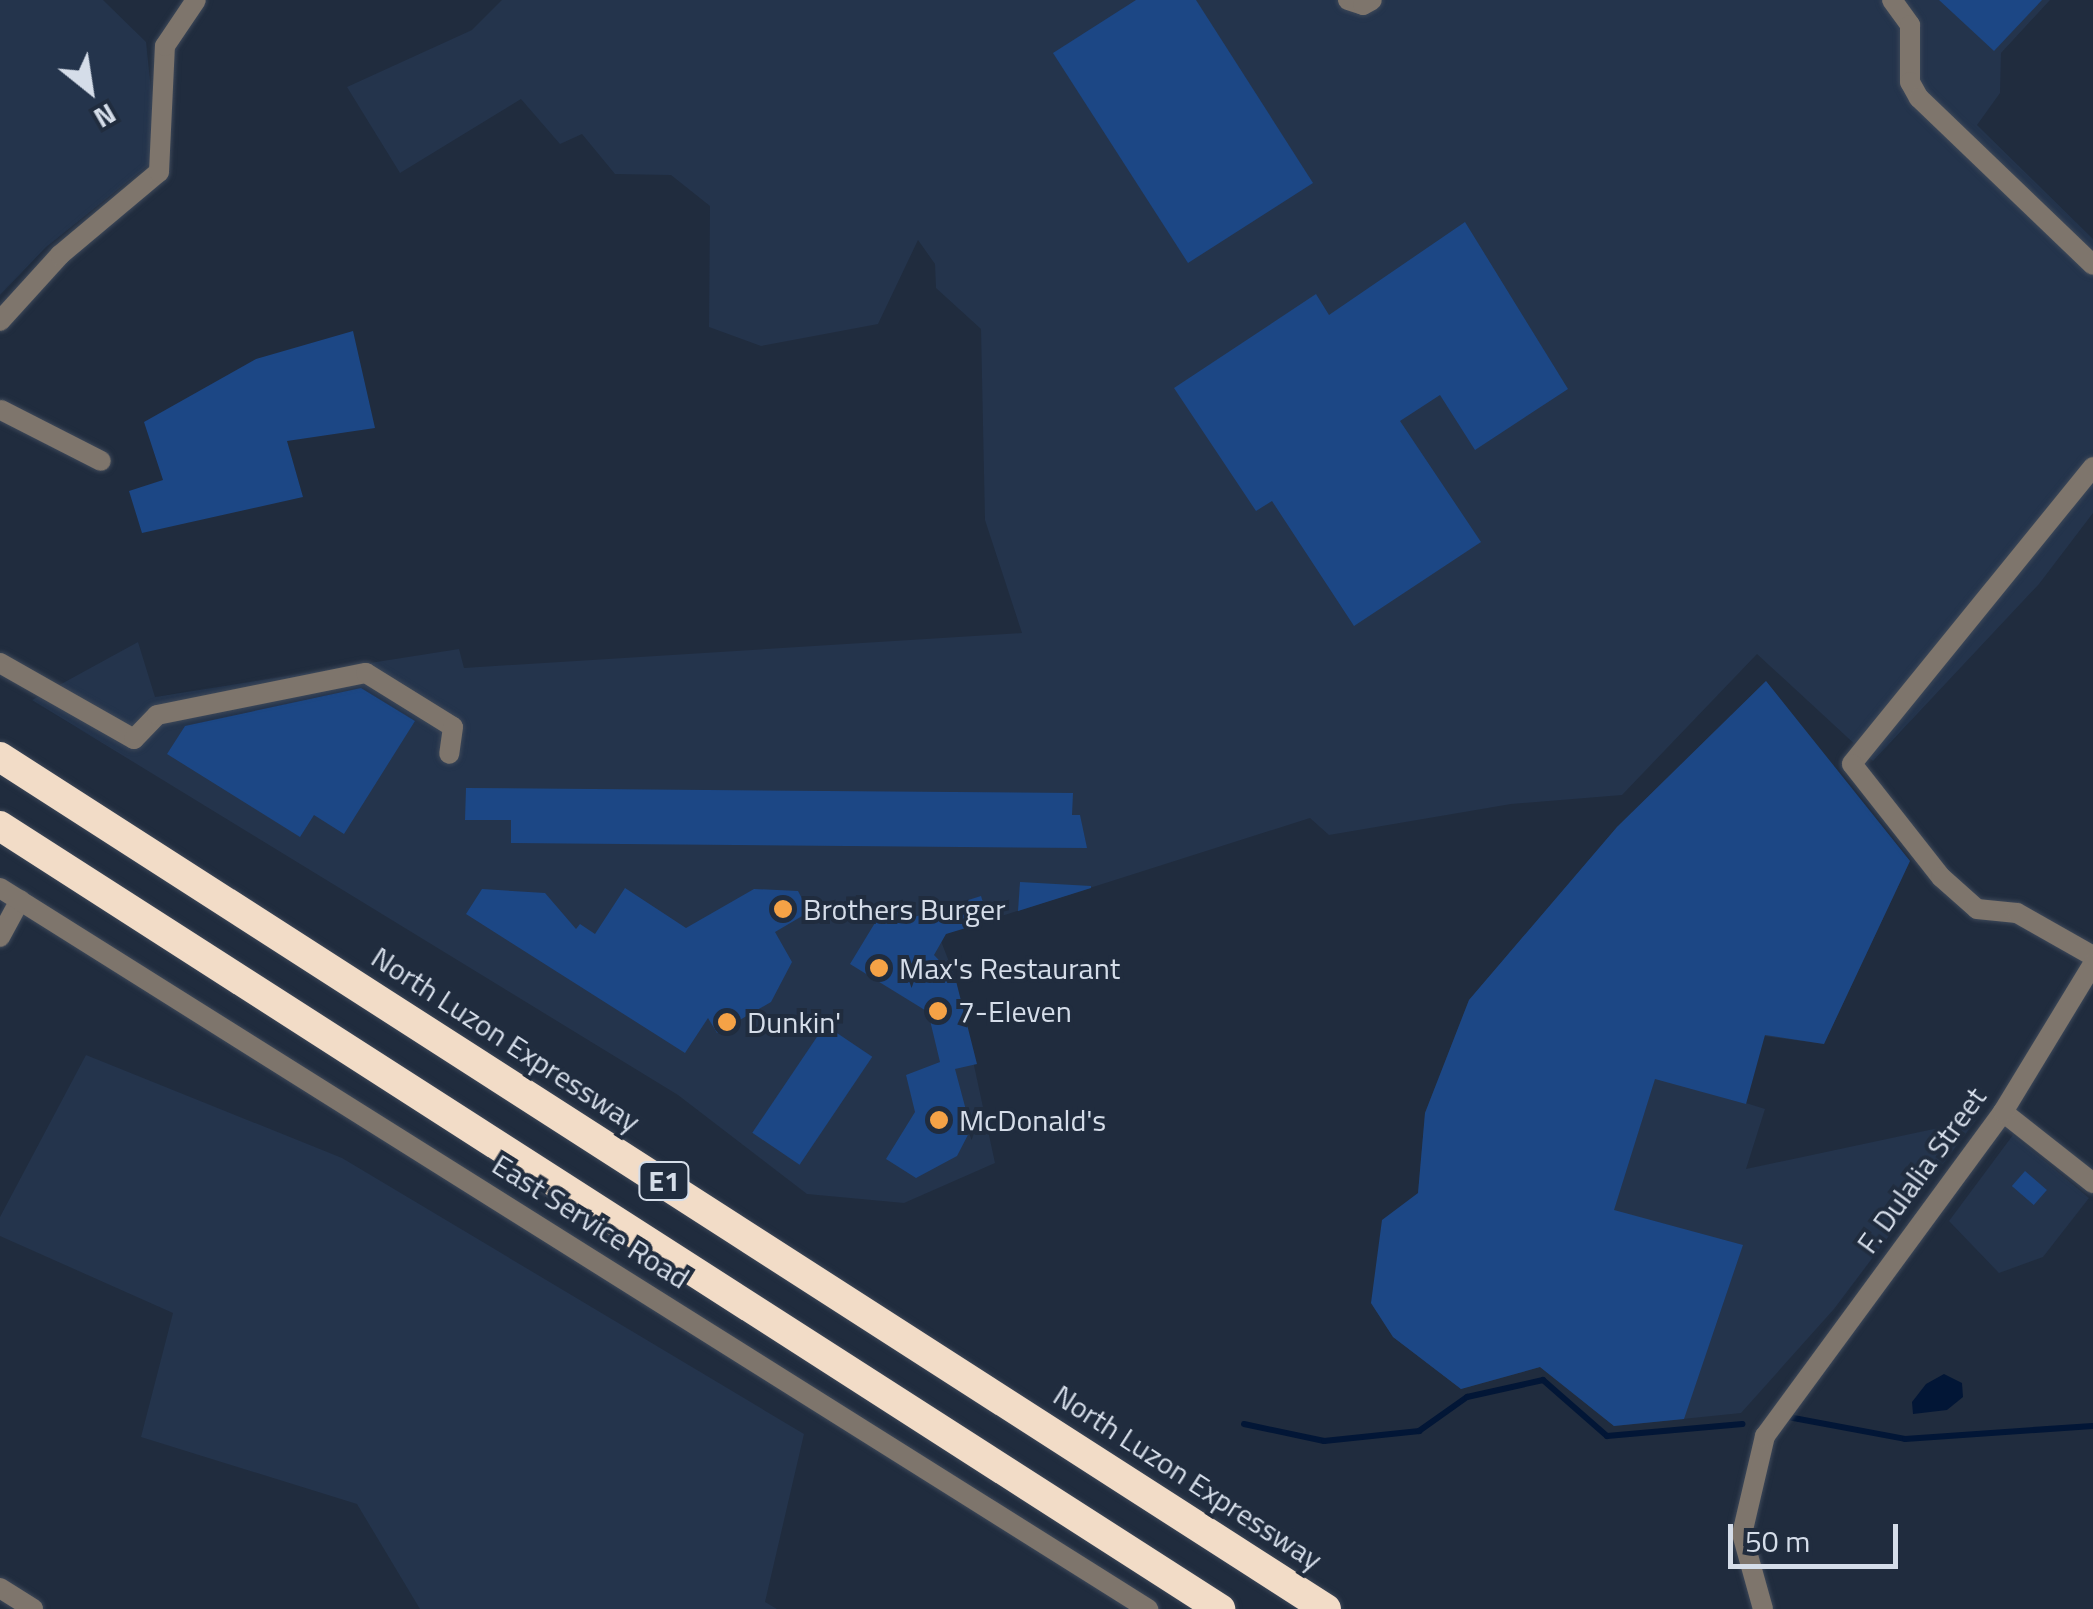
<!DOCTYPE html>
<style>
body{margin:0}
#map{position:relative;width:2093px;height:1609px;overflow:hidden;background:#202c3e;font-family:"Titillium Web",sans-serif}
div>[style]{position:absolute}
.built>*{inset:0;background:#24344c}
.water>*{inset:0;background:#021636}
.stream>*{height:6px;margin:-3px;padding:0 3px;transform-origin:3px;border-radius:3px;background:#021636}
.building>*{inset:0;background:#1c4785;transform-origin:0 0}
.roads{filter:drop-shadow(0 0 2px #3d4859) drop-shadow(0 0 2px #3d4859)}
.minor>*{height:20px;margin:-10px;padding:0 10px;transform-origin:10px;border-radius:10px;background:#7e756c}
.tertiary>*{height:20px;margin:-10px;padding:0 10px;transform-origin:10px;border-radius:10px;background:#7e756c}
.motorway>*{height:30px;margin:-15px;padding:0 15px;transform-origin:15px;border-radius:15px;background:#f2dcc7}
.dots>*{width:28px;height:28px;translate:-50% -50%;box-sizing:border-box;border:5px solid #202c3e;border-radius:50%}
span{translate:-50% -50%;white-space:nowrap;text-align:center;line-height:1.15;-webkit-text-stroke:8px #202c3e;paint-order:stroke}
.shield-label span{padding:2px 8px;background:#202c3e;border:2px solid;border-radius:8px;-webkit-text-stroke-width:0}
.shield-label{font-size:28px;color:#d5dde9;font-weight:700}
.poi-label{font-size:30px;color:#d5dde9}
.left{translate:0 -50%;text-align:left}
.street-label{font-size:30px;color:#d5dde9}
.north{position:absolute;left:40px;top:40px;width:100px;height:100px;-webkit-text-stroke:8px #202c3e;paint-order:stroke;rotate:150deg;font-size:28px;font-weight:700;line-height:40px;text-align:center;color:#d5dde9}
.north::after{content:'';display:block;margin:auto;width:35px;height:45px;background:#d5dde9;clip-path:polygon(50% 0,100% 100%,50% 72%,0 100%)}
.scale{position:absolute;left:1728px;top:1524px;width:170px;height:45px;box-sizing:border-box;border:5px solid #d5dde9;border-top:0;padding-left:12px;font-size:30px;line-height:35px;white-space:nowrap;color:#d5dde9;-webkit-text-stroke:8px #202c3e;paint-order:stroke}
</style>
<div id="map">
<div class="built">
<i style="clip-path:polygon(0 0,103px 0,146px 42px,158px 157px,45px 248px,0 295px)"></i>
<i style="clip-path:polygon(502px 0,2050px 0,2001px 53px,2000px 93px,1977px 125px,2093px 239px,2093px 513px,2039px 584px,1873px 761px,1757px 654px,1622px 795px,1511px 804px,1329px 835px,1310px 818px,939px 936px,955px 977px,995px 1163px,904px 1203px,807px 1194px,678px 1095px,32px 700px,138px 642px,155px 697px,459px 649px,464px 668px,1022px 633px,985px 520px,981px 329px,936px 288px,935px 264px,918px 240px,878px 324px,761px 346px,709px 327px,710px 206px,671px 175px,615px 174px,582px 134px,560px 144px,521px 99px,400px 173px,347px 87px,472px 30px)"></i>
<i style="clip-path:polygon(1766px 681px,1910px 861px,1824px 1044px,1764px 1036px,1746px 1103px,1765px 1109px,1746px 1169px,1976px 1120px,1834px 1309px,1741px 1413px,1614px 1426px,1540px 1367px,1461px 1389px,1393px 1337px,1371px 1303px,1418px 1193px,1425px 1113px,1469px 1000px,1617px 827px)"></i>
<i style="clip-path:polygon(86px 1055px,342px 1158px,804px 1434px,765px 1602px,777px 1609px,420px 1609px,357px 1504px,141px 1437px,173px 1313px,0 1236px,0 1217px)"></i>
<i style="clip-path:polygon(2013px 1135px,2089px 1198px,2043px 1257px,1999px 1273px,1949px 1221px)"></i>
</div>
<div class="water">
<i style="clip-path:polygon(1944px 1374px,1962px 1383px,1963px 1397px,1947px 1410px,1913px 1414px,1912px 1402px,1926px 1384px)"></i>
</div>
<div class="stream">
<i style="left:1788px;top:1417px;width:119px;rotate:10.6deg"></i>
<i style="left:1905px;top:1439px;width:188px;rotate:-4deg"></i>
<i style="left:1244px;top:1424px;width:82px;rotate:12deg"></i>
<i style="left:1324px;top:1441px;width:96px;rotate:-6deg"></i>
<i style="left:1419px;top:1431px;width:59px;rotate:-35.3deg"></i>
<i style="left:1467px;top:1397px;width:78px;rotate:-12.6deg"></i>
<i style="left:1543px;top:1380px;width:85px;rotate:41.2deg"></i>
<i style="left:1607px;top:1436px;width:136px;rotate:-5.1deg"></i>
</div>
<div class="building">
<i style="clip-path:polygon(1136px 0,1196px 0,1313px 183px,1188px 263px,1053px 53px)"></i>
<i style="clip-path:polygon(1939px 0,2042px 0,1994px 51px)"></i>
<i style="clip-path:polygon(1465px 222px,1568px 389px,1475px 450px,1440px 395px,1400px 421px,1481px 542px,1354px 626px,1272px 501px,1256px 511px,1174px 388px,1316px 294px,1329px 315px)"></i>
<i style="clip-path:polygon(353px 331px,375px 428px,287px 441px,303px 497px,142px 533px,129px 491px,163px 480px,144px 422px,256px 359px)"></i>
<i style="clip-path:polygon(1766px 681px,1910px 861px,1824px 1044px,1765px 1035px,1746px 1104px,1655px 1079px,1614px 1210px,1743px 1245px,1684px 1419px,1614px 1426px,1540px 1367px,1461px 1389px,1393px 1337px,1371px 1303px,1382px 1220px,1418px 1193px,1425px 1113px,1469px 1000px,1617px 827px)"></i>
<i style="clip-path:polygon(361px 688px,415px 721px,344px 834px,314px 815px,300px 837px,167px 754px,185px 726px)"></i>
<i style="clip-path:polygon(466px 788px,1073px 793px,1072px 815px,1080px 815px,1087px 848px,511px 843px,511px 820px,465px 820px)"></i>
<i style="clip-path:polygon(1020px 882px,1091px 886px,1091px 888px,1018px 911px)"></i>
<i style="clip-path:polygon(625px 888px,686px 928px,754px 889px,798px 891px,809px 912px,775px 932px,792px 962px,771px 1002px,717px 1033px,708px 1018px,685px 1053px,466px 914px,482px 889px,545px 893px,576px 929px,580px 924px,595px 934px)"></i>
<i style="clip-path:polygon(981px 896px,989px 921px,946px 934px,934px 955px,955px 977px,977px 1064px,955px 1069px,971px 1129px,957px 1156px,916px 1178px,886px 1159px,915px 1112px,906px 1075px,940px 1062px,928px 1012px,850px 964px,887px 903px,911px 918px)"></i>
<i style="left:825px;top:1025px;width:57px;height:130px;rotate:34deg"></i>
<i style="left:2025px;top:1171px;width:29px;height:20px;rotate:41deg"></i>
</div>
<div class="roads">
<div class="minor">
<i style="left:1348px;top:0;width:16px;rotate:18deg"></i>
<i style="left:1363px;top:5px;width:10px;rotate:-29deg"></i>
<i style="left:1892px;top:0;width:31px;rotate:54deg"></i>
<i style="left:1910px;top:25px;width:57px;rotate:90deg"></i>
<i style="left:1910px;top:82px;width:18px;rotate:61deg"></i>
<i style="left:1919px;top:98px;width:241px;rotate:43.8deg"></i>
<i style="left:0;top:321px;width:89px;rotate:-47.7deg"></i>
<i style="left:60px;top:255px;width:129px;rotate:-40deg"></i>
<i style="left:159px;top:172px;width:126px;rotate:-87.3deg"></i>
<i style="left:165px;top:46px;width:55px;rotate:-56deg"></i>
<i style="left:1px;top:410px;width:112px;rotate:27deg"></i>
<i style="left:2093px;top:467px;width:382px;rotate:129.1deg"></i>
<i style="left:1852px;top:764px;width:144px;rotate:51.8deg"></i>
<i style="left:1941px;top:877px;width:48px;rotate:41.6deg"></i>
<i style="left:1977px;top:909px;width:40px;rotate:5.7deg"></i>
<i style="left:2017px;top:913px;width:87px;rotate:29.5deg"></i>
<i style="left:0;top:663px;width:154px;rotate:29.6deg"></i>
<i style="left:134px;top:739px;width:33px;rotate:-46deg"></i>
<i style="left:157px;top:715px;width:213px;rotate:-11.4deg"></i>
<i style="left:366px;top:673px;width:102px;rotate:31.8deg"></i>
<i style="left:453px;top:727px;width:27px;rotate:98deg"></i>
<i style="left:0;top:937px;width:42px;rotate:-61.6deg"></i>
<i style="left:2003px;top:1112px;width:115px;rotate:38.3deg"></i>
<i style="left:0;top:1588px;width:39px;rotate:32deg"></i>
</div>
<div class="tertiary">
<i style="left:0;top:888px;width:1356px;rotate:32.13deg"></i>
<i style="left:1763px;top:1609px;width:78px;rotate:-105.6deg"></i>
<i style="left:1742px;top:1534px;width:101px;rotate:-76.8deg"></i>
<i style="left:1765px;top:1436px;width:402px;rotate:-53.7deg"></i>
<i style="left:2003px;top:1112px;width:173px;rotate:-58.7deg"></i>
</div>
<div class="motorway">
<i style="left:0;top:757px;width:1576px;rotate:32.72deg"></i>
<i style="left:0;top:826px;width:1450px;rotate:32.69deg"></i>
</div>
</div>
<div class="dots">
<i style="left:783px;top:909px;background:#f5a246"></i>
<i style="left:879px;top:968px;background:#f5a246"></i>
<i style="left:938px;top:1011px;background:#f5a246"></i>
<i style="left:727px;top:1022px;background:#f5a246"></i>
<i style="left:939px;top:1120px;background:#f5a246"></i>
</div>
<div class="shield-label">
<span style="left:664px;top:1181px">E1</span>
</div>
<div class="poi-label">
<span class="left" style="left:803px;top:909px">Brothers Burger</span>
<span class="left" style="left:899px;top:968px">Max's Restaurant</span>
<span class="left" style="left:958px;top:1011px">7-Eleven</span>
<span class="left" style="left:747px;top:1022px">Dunkin'</span>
<span class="left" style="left:959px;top:1120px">McDonald's</span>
</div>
<div class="street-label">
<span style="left:506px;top:1039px;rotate:33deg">North Luzon Expressway</span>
<span style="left:1921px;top:1170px;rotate:-54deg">F. Dulalia Street</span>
<span style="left:591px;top:1221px;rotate:32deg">East Service Road</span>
<span style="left:1188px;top:1477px;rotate:33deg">North Luzon Expressway</span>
</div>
<div class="north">N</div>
<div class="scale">50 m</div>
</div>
